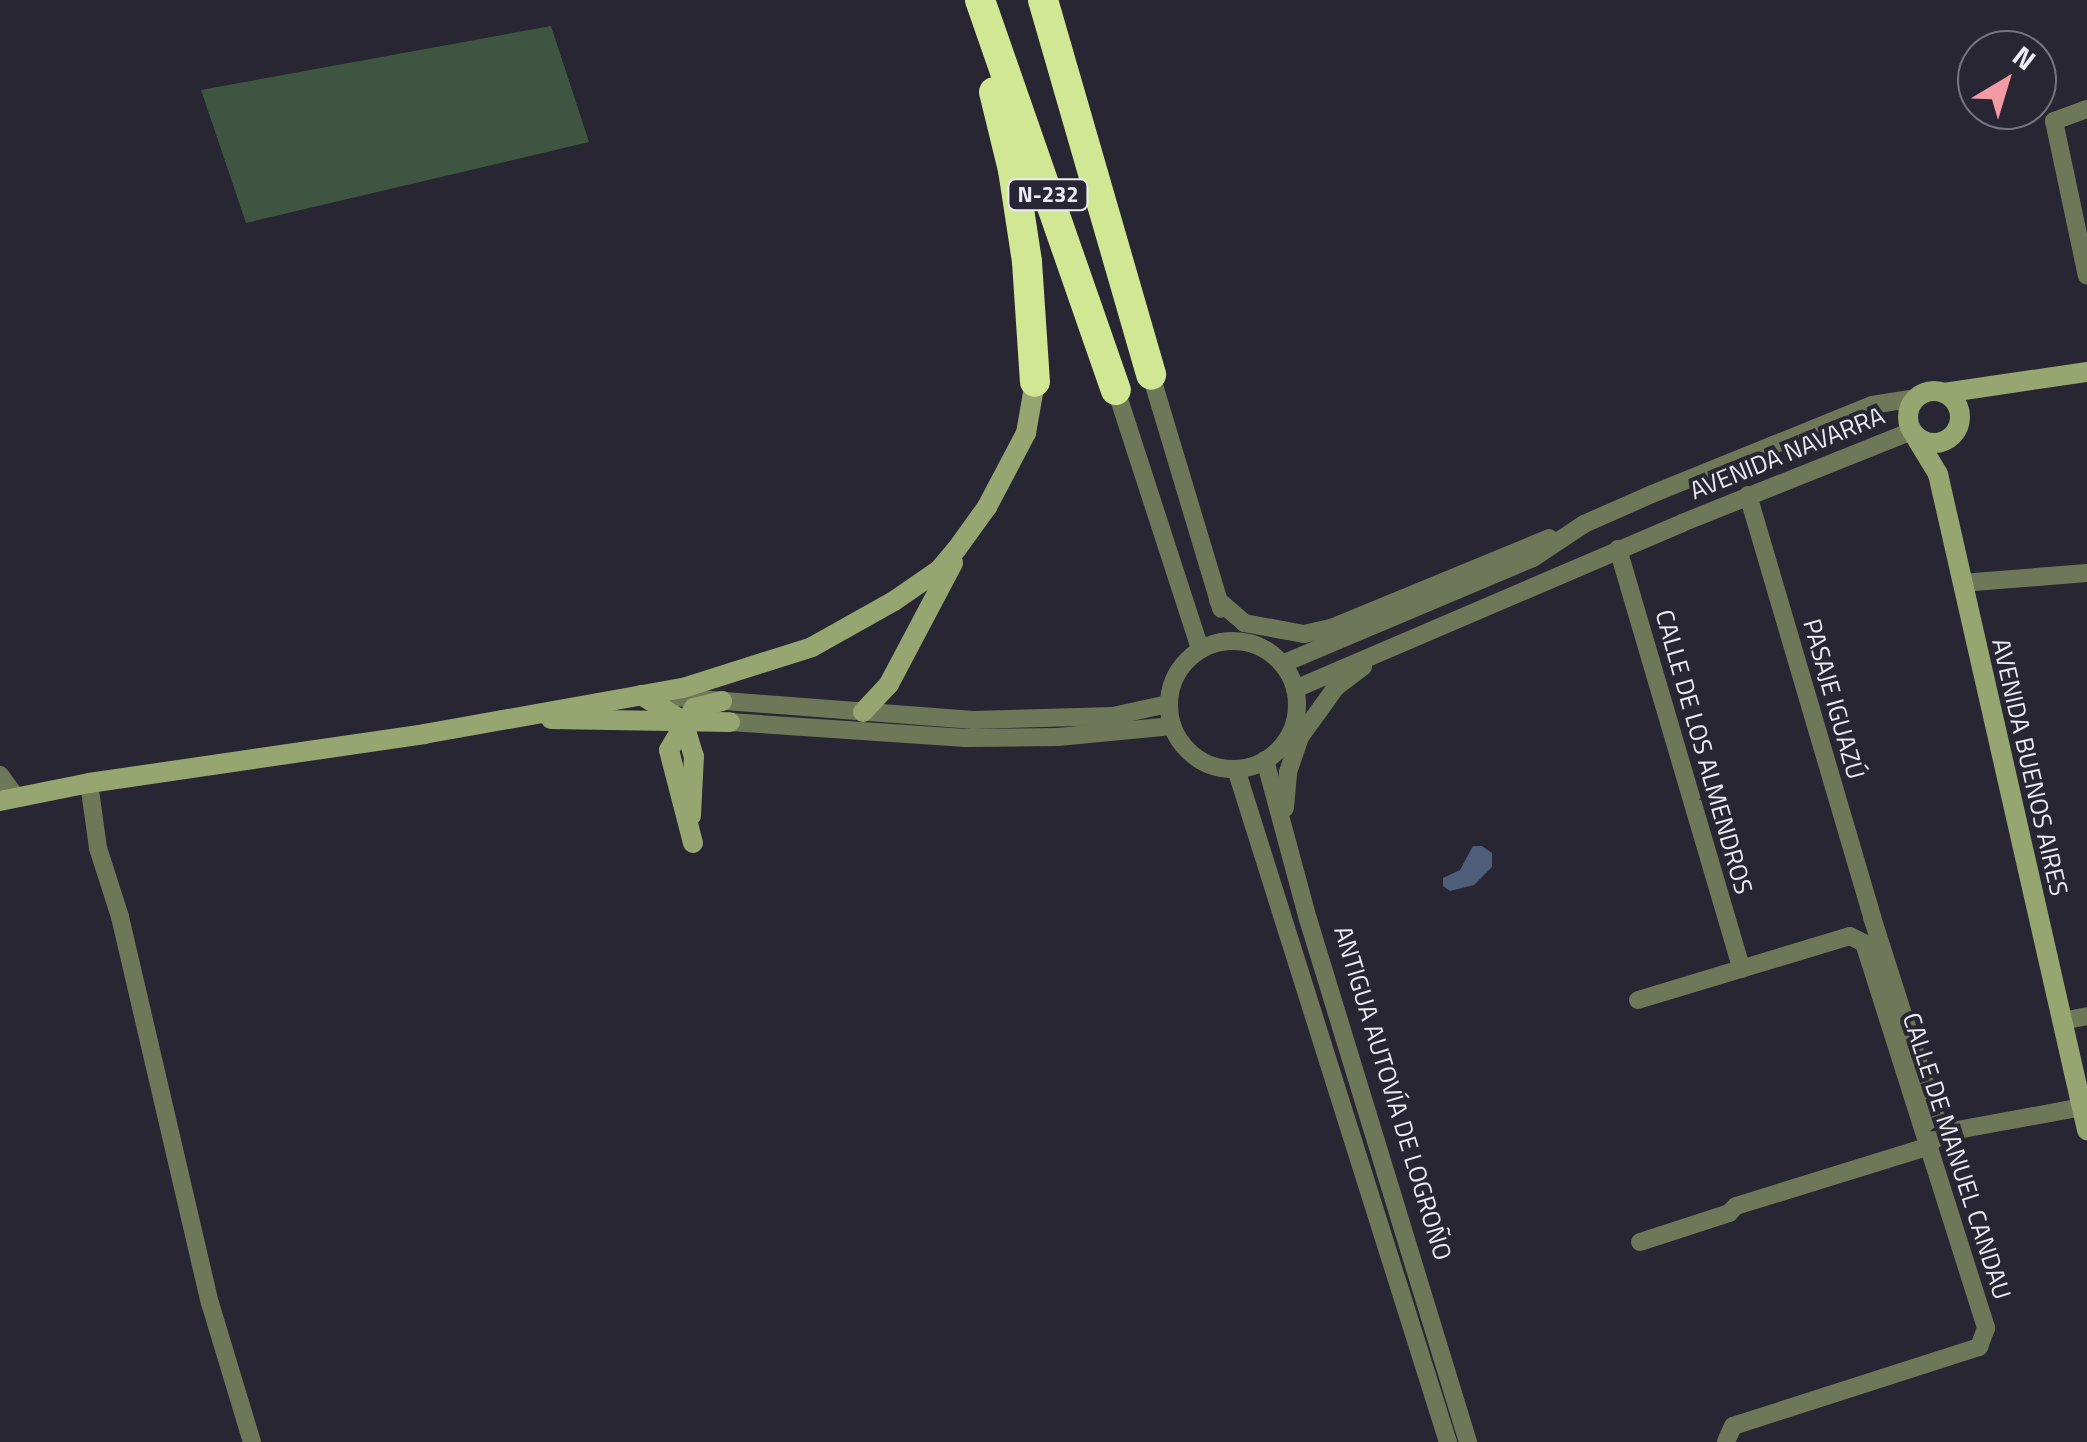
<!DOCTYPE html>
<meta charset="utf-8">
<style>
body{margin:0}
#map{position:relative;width:2087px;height:1442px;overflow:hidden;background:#272632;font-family:"Titillium Web",sans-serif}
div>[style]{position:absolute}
.green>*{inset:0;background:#3e5641}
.water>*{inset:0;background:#4f5e7a}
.street>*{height:18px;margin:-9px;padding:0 9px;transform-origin:9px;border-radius:9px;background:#6e7757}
.street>.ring{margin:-9px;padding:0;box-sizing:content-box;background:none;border:18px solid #6e7757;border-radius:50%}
.secondary>*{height:20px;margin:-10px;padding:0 10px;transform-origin:10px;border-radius:10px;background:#97a570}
.secondary>.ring{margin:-10px;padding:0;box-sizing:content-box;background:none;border:20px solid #97a570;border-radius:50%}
.highway>*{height:30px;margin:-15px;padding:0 15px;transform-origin:15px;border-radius:15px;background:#d2e794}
span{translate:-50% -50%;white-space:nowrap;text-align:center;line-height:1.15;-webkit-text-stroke:8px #272632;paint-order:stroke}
.shield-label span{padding:2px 8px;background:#272632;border:2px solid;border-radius:8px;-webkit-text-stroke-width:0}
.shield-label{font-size:22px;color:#ecebf3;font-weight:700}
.street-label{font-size:25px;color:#ecebf3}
.north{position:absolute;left:1957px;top:30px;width:100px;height:100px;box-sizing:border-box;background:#272632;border:2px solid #76757f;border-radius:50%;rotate:38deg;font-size:28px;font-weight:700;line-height:40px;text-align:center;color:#ecebf3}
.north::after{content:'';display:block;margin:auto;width:35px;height:45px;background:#f39aa7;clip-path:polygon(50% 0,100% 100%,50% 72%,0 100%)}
</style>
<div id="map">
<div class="green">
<i style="clip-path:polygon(551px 26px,589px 142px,246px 223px,201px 90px)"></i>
</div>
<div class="water">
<i style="clip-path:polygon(1473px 846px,1482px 846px,1492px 853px,1492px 867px,1474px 885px,1450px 891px,1443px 886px,1443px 878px,1460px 870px)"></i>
</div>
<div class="street">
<i style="left:2087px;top:109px;width:35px;rotate:160deg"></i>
<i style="left:2054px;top:121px;width:158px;rotate:78deg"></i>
<i style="left:1151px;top:375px;width:244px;rotate:73.3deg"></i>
<i style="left:1116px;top:390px;width:272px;rotate:72deg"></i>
<i style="left:1748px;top:495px;width:440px;rotate:73.6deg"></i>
<i style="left:1872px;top:917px;width:227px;rotate:72.3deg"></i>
<i style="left:1618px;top:549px;width:438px;rotate:73.6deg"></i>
<i style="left:1962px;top:583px;width:125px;rotate:-4.6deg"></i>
<i style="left:1218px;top:600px;width:35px;rotate:41deg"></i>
<i style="left:1244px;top:623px;width:61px;rotate:10.4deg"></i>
<i style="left:1304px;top:634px;width:28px;rotate:-13deg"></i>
<i style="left:1331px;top:628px;width:236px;rotate:-22.4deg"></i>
<i class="ring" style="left:1169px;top:641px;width:110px;height:110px"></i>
<i style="left:1282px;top:664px;width:272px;rotate:-22.9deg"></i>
<i style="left:1533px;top:558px;width:61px;rotate:-33.7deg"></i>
<i style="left:1584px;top:524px;width:74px;rotate:-23.8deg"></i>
<i style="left:1652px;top:494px;width:237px;rotate:-22deg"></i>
<i style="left:1872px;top:405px;width:45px;rotate:-9deg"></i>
<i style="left:1295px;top:689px;width:421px;rotate:-23.2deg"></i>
<i style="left:1682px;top:523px;width:248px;rotate:-21.8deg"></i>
<i style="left:661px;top:696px;width:313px;rotate:4.4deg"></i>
<i style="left:973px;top:720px;width:140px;rotate:-1.6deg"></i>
<i style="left:1113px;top:716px;width:56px;rotate:-12.3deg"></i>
<i style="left:730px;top:722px;width:236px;rotate:3.9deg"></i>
<i style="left:965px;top:738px;width:93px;rotate:-0.6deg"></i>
<i style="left:1058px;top:737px;width:115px;rotate:-5.5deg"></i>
<i style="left:1265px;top:760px;width:165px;rotate:74.9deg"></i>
<i style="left:1308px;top:919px;width:547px;rotate:72.99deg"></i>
<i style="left:1236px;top:769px;width:706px;rotate:72.52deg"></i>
<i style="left:0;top:775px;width:27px;rotate:54deg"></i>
<i style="left:89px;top:783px;width:66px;rotate:82.1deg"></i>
<i style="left:98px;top:848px;width:72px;rotate:72.3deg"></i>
<i style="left:120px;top:917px;width:396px;rotate:76.9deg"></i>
<i style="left:210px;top:1303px;width:145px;rotate:73.2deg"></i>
<i style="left:1285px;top:808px;width:36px;rotate:-85deg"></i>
<i style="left:1288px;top:772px;width:37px;rotate:-71deg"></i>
<i style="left:1300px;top:737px;width:62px;rotate:-54.2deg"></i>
<i style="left:1336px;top:687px;width:34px;rotate:-37deg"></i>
<i style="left:1638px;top:1000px;width:221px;rotate:-16.8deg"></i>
<i style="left:1850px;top:936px;width:16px;rotate:27deg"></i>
<i style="left:1864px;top:943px;width:404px;rotate:72.4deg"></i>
<i style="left:1986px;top:1328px;width:20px;rotate:110deg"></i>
<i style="left:1979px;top:1347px;width:258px;rotate:162.2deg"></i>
<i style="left:1733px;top:1426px;width:17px;rotate:114deg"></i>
<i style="left:2062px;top:1021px;width:25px;rotate:-11deg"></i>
<i style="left:1640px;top:1242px;width:94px;rotate:-18deg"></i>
<i style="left:1729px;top:1213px;width:10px;rotate:-45deg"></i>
<i style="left:1736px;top:1206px;width:200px;rotate:-17.2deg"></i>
<i style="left:1927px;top:1147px;width:20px;rotate:-45deg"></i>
<i style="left:1941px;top:1133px;width:143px;rotate:-10.4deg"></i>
</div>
<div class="secondary">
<i class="ring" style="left:1908px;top:391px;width:32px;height:32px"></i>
<i style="left:1944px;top:393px;width:145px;rotate:-8.4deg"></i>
<i style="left:1915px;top:436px;width:44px;rotate:58.8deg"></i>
<i style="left:1938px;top:474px;width:673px;rotate:77.2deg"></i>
<i style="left:641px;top:695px;width:49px;rotate:31.8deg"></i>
<i style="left:683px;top:721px;width:37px;rotate:73deg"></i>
<i style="left:694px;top:756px;width:60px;rotate:92.9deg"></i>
<i style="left:863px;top:712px;width:38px;rotate:-47deg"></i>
<i style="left:889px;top:684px;width:137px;rotate:-62.1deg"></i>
<i style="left:551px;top:719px;width:179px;rotate:1deg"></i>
<i style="left:0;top:801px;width:91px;rotate:-11.4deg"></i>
<i style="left:89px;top:783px;width:339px;rotate:-8.3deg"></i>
<i style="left:424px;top:734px;width:263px;rotate:-10.1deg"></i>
<i style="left:683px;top:688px;width:135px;rotate:-17.6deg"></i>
<i style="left:812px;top:647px;width:94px;rotate:-29.3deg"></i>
<i style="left:894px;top:601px;width:55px;rotate:-34.6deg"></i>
<i style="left:939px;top:570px;width:26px;rotate:-50deg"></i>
<i style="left:956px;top:550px;width:53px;rotate:-54.2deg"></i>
<i style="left:987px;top:507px;width:84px;rotate:-62.2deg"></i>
<i style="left:1026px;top:433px;width:52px;rotate:-80deg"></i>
<i style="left:693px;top:843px;width:96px;rotate:-104.5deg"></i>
<i style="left:669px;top:750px;width:49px;rotate:-59.2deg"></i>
<i style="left:694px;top:708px;width:29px;rotate:-14deg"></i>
</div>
<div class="highway">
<i style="left:980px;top:0;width:413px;rotate:70.8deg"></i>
<i style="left:1043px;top:0;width:390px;rotate:73.9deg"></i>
<i style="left:994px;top:92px;width:80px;rotate:76.3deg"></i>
<i style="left:1013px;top:170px;width:93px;rotate:81.3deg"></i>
<i style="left:1027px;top:262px;width:120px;rotate:86.2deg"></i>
</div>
<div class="shield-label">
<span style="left:1048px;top:195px">N-232</span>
</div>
<div class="street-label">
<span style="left:1787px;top:453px;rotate:-22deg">AVENIDA NAVARRA</span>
<span style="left:1834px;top:699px;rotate:74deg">PASAJE IGUAZÚ</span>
<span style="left:1704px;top:752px;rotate:74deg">CALLE DE LOS ALMENDROS</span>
<span style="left:2030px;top:767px;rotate:77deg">AVENIDA BUENOS AIRES</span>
<span style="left:1393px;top:1093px;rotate:73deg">ANTIGUA AUTOVÍA DE LOGROÑO</span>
<span style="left:1957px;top:1156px;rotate:72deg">CALLE DE MANUEL CANDAU</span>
</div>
<div class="north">N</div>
</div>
